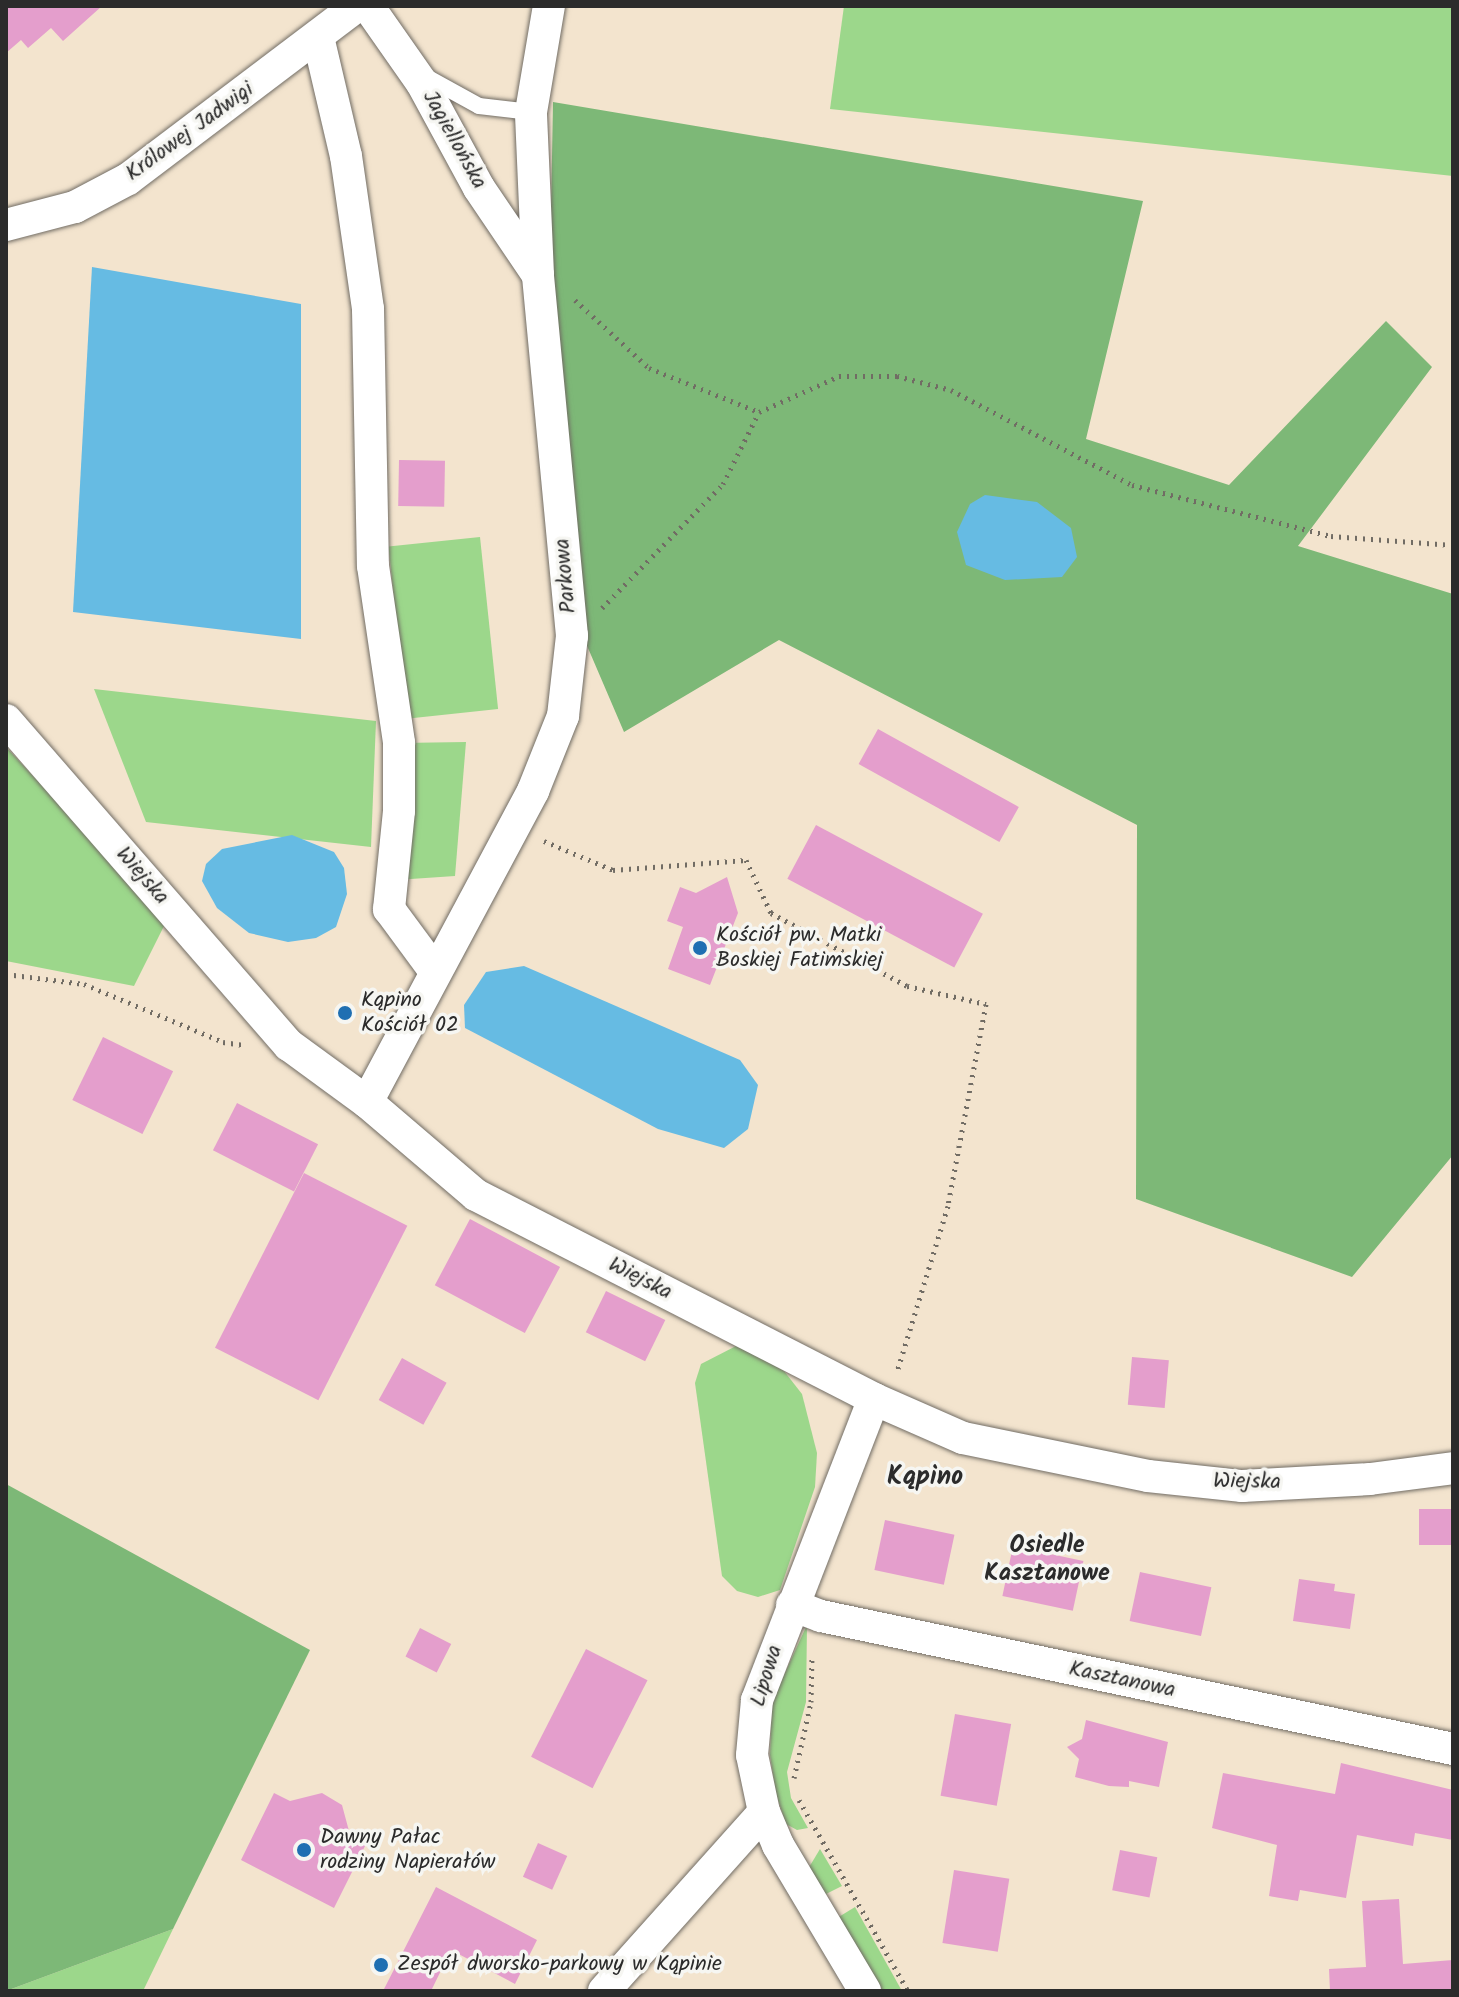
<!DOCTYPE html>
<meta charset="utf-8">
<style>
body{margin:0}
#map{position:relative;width:1459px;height:1997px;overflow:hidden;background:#f3e4ce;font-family:Kalam,sans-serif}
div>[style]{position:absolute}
.green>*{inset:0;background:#9cd78b;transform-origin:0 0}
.forest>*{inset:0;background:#7db877}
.water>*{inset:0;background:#66bbe3}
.building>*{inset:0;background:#e49ecc;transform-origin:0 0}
.path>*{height:5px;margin-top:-2.5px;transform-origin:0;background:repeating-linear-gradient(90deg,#716c64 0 2px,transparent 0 8px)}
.roads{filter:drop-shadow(0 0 2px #716c64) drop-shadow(0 0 2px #716c64)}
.service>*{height:16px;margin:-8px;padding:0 8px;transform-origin:8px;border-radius:8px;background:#fff}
.minor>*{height:32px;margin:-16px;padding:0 16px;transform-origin:16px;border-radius:16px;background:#fff}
.dots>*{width:22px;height:22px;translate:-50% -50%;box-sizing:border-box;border:4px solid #f6f6f2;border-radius:50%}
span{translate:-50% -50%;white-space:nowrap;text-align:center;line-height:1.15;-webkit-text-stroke:7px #f6f6f2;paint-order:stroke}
.street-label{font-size:22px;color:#2b2b2b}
.poi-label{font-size:22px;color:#2b2b2b}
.left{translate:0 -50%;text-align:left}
.neighbourhood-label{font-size:24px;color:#2b2b2b;font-weight:700}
.quarter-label{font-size:26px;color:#2b2b2b;font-weight:700}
.frame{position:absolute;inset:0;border:8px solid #2b2b2b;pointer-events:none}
</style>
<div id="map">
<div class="green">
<i style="clip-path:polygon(844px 6px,1453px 6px,1453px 176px,830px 109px)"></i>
<i style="left:480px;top:537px;width:173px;height:92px;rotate:84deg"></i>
<i style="clip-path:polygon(94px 689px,376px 721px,371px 847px,146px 822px)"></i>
<i style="clip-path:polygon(466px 742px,455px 876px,396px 880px,400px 743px)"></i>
<i style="clip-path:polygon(6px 747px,167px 920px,134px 986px,6px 961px)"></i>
<i style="clip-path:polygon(738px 1345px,784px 1371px,802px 1394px,817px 1453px,815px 1487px,780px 1590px,758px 1597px,737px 1591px,722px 1576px,695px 1383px,701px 1364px)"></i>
<i style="clip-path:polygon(807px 1625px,806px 1702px,787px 1772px,791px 1798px,808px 1828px,797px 1830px,786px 1824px,776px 1794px,770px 1755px,772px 1701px)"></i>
<i style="clip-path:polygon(820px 1849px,842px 1886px,822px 1896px,808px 1869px)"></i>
<i style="clip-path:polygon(855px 1907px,902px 1991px,883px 1991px,837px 1918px)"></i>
<i style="clip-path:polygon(173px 1929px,143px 1991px,6px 1991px)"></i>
</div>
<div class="forest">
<i style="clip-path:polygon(553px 102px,1143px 201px,1086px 439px,1229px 485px,1386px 321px,1432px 367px,1298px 546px,1453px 594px,1453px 1155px,1352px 1277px,1136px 1199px,1137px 825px,779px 640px,624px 732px,582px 634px,550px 269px)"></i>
<i style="clip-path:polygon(6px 1484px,310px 1650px,173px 1929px,6px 1991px)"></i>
</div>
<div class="water">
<i style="clip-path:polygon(92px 267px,301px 304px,301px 639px,73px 612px)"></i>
<i style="clip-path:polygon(985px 495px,1037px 502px,1071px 528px,1077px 557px,1062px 577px,1005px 580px,966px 565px,957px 532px,970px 504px)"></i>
<i style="clip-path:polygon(292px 835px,334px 852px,344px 868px,347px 894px,336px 927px,316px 938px,288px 942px,249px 933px,217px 908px,202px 881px,206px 864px,222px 849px)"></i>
<i style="clip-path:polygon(524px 966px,740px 1060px,758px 1085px,748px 1129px,724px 1148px,658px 1129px,465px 1028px,464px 1005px,486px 972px)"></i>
</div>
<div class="building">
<i style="clip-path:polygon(6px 6px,102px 6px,63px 41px,51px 28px,28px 48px,21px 40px,6px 53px)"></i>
<i style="left:399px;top:460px;width:46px;height:46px;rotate:1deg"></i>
<i style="left:878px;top:729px;width:161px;height:40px;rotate:29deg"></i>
<i style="left:816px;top:825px;width:189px;height:61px;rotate:28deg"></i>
<i style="clip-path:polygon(727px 877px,738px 913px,710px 985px,668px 969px,683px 927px,667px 921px,680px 887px,696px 893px)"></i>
<i style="left:103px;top:1037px;width:78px;height:70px;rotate:26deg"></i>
<i style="left:237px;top:1103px;width:91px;height:53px;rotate:27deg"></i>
<i style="left:304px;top:1173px;width:116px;height:196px;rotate:27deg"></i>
<i style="left:470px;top:1219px;width:102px;height:75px;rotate:28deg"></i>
<i style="left:606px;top:1291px;width:66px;height:46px;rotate:26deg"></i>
<i style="left:1132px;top:1357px;width:37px;height:48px;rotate:5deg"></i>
<i style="left:402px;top:1358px;width:51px;height:48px;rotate:29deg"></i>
<i style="left:1453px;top:1509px;width:36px;height:34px;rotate:90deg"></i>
<i style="left:885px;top:1520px;width:71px;height:51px;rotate:12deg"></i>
<i style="left:1013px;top:1546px;width:72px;height:51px;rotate:12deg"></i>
<i style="left:1140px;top:1572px;width:73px;height:50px;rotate:12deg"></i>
<i style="clip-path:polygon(1299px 1579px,1335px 1584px,1334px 1591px,1355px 1594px,1350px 1629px,1293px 1621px)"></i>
<i style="left:420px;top:1628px;width:35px;height:32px;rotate:27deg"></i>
<i style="left:586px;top:1649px;width:69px;height:121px;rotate:27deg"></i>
<i style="left:955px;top:1714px;width:57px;height:83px;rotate:10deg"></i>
<i style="clip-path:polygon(1086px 1720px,1168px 1742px,1159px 1787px,1129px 1781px,1129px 1787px,1109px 1786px,1075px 1777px,1079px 1759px,1067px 1747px,1082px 1739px)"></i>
<i style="clip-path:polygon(1341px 1763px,1453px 1790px,1453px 1840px,1415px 1833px,1413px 1846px,1357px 1835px,1346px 1898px,1300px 1890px,1298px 1901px,1269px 1896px,1277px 1845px,1212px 1828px,1223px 1773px,1335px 1794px)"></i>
<i style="clip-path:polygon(274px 1793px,290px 1801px,322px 1793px,342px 1805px,349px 1831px,368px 1840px,334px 1908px,241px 1860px)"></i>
<i style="left:538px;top:1843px;width:32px;height:37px;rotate:24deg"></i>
<i style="left:1120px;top:1850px;width:38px;height:41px;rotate:11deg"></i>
<i style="left:954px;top:1870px;width:56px;height:74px;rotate:9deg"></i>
<i style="clip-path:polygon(436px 1887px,537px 1940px,515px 1984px,451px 1950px,431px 1991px,383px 1991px)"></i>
<i style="clip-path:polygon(1399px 1899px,1403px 1964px,1453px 1960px,1453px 1991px,1330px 1991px,1329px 1969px,1366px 1967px,1362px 1901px)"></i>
</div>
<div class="path">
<i style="left:575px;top:300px;width:100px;rotate:42.6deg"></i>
<i style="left:649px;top:368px;width:118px;rotate:21.8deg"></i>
<i style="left:602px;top:608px;width:173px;rotate:-45.7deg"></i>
<i style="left:723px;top:484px;width:80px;rotate:-63.4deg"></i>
<i style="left:759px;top:412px;width:88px;rotate:-24.2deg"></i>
<i style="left:839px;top:376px;width:58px"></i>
<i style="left:897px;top:376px;width:56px;rotate:14.5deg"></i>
<i style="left:951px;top:390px;width:204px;rotate:27.7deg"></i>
<i style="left:1132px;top:485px;width:205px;rotate:14.4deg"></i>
<i style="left:1331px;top:536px;width:122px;rotate:4.2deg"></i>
<i style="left:544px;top:841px;width:75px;rotate:22.8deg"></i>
<i style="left:613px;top:870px;width:133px;rotate:-4.3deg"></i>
<i style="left:746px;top:860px;width:59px;rotate:64.7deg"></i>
<i style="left:771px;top:913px;width:154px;rotate:28.2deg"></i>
<i style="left:907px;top:986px;width:81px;rotate:12.8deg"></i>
<i style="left:986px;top:1004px;width:206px;rotate:100.7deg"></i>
<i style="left:948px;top:1206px;width:174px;rotate:107.1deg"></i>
<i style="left:6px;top:974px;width:79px;rotate:7.3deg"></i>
<i style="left:84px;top:984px;width:151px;rotate:22.6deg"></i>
<i style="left:223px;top:1042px;width:21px;rotate:8deg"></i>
<i style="left:794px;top:1778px;width:78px;rotate:-77.4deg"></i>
<i style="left:811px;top:1702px;width:47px;rotate:-88.8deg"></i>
<i style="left:799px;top:1800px;width:220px;rotate:60.3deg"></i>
</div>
<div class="roads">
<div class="service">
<i style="left:425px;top:81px;width:5px;rotate:-22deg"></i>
<i style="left:430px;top:79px;width:56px;rotate:28.9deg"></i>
<i style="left:479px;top:106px;width:52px;rotate:6.6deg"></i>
</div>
<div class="minor">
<i style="left:368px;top:6px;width:94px;rotate:55deg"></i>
<i style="left:422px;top:83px;width:119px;rotate:61.5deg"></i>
<i style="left:479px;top:188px;width:105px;rotate:55.9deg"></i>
<i style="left:318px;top:37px;width:122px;rotate:76.8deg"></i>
<i style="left:346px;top:156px;width:155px;rotate:81.8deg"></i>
<i style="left:368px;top:309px;width:257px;rotate:88.9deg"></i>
<i style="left:373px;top:566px;width:179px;rotate:81.6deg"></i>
<i style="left:399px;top:743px;width:68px;rotate:90deg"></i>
<i style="left:399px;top:811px;width:99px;rotate:95.8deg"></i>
<i style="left:389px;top:909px;width:76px;rotate:53.6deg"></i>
<i style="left:6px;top:225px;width:71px;rotate:-14.6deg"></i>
<i style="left:75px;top:207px;width:60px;rotate:-27.8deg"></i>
<i style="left:128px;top:179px;width:287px;rotate:-37.1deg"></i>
<i style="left:6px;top:720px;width:431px;rotate:49deg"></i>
<i style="left:289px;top:1045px;width:97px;rotate:36.2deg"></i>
<i style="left:367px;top:1102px;width:143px;rotate:40.5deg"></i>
<i style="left:476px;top:1195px;width:447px;rotate:27.1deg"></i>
<i style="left:874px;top:1399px;width:97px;rotate:23.7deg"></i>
<i style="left:963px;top:1438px;width:189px;rotate:11.6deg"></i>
<i style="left:1148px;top:1476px;width:95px;rotate:6.1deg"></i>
<i style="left:1242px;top:1486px;width:128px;rotate:-3.1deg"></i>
<i style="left:1370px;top:1479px;width:84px;rotate:-7.5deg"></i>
<i style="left:367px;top:1102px;width:353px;rotate:-61.9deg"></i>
<i style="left:533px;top:791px;width:81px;rotate:-68.2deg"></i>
<i style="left:563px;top:716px;width:81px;rotate:-83.6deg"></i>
<i style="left:572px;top:636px;width:363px;rotate:-95.4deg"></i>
<i style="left:538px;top:275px;width:163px;rotate:-92.5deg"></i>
<i style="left:531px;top:112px;width:108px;rotate:-80.4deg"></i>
<i style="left:792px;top:1605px;width:31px;rotate:21deg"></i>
<i style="left:821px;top:1616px;width:646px;rotate:11.88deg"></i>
<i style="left:604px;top:1991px;width:240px;rotate:-48.2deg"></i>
<i style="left:865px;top:1991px;width:170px;rotate:-120.8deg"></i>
<i style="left:778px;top:1845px;width:36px;rotate:-113deg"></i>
<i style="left:764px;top:1812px;width:58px;rotate:-101.9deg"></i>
<i style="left:752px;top:1755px;width:55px;rotate:-84.8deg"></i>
<i style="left:757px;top:1700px;width:323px;rotate:-68.8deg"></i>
</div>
</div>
<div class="dots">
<i style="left:700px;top:948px;background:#1f6fb2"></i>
<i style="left:345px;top:1013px;background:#1f6fb2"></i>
<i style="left:304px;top:1850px;background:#1f6fb2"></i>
<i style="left:381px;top:1965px;background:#1f6fb2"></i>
</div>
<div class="street-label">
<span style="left:190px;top:132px;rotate:-36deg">Królowej Jadwigi</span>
<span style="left:454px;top:140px;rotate:61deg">Jagiellońska</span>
<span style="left:566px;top:576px;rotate:-95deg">Parkowa</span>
<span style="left:142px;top:876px;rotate:49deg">Wiejska</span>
<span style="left:640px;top:1279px;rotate:27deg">Wiejska</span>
<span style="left:1247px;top:1482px;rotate:1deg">Wiejska</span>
<span style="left:767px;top:1676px;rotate:-73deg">Lipowa</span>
<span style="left:1122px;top:1680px;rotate:12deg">Kasztanowa</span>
</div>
<div class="poi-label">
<span class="left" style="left:716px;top:948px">Kościół pw. Matki<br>Boskiej Fatimskiej</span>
<span class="left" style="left:361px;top:1013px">Kąpino<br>Kościół 02</span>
<span class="left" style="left:320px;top:1850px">Dawny Pałac<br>rodziny Napierałów</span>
<span class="left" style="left:397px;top:1965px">Zespół dworsko-parkowy w Kąpinie</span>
</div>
<div class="neighbourhood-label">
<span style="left:1047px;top:1560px">Osiedle<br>Kasztanowe</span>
</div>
<div class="quarter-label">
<span style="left:925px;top:1478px">Kąpino</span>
</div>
<div class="frame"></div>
</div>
